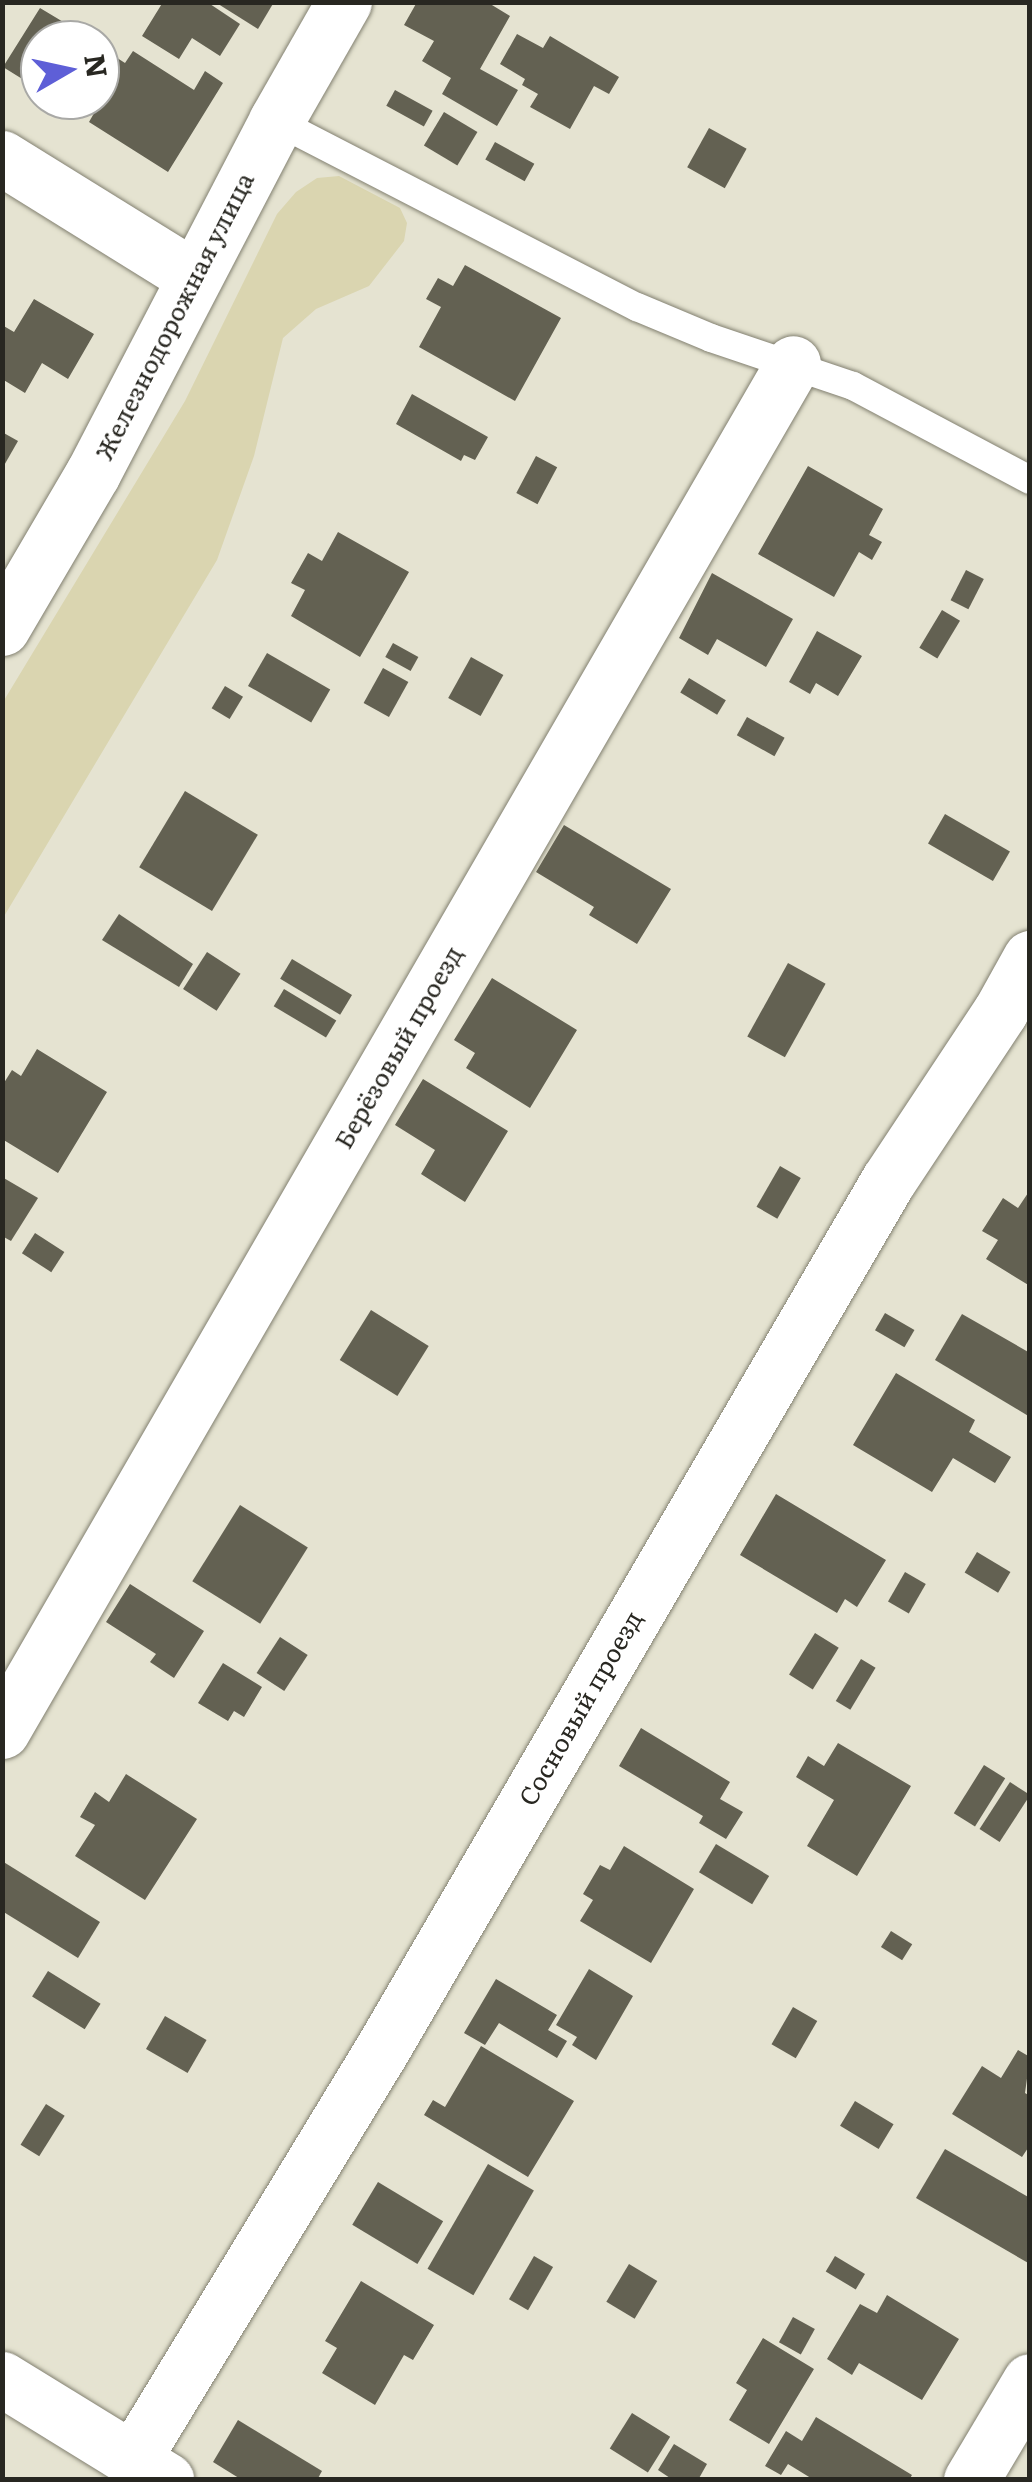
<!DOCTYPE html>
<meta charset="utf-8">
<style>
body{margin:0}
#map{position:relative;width:1032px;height:2482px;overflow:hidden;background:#e5e3d1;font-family:Literata,serif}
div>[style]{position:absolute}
.green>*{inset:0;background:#dad5b0}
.building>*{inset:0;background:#636152;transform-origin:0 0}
.roads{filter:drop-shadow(0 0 2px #828070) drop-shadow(0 0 2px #828070)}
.lane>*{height:28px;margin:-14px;padding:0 14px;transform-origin:14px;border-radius:14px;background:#fff}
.street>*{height:55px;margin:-27.5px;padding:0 27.5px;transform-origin:27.5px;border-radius:27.5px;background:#fff}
.secondary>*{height:55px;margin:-27.5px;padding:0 27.5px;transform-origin:27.5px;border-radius:27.5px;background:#fff}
span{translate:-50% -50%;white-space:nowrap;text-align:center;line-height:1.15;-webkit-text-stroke:10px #fff;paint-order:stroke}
.street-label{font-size:25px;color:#282721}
.frame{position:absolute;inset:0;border:5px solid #282721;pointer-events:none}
.north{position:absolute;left:20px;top:20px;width:100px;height:100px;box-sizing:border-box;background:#fff;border:2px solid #a9a9a6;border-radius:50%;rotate:81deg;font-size:28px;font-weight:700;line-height:40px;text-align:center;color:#282721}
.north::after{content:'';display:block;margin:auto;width:35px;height:45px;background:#5e5fd7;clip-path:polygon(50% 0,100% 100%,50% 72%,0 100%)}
</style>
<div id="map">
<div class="green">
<i style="clip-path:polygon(339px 176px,400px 208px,407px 223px,404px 241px,369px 286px,316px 309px,283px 338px,254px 456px,217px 560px,3px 918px,3px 702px,185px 401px,277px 214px,296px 192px,317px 178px)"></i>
</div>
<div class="building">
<i style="clip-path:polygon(163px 2px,207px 2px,240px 24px,220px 56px,192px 38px,179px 59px,142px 36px)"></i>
<i style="clip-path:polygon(215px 2px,274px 2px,258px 29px)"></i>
<i style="clip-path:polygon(417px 2px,487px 2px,510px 16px,480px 69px,518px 90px,497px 126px,442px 94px,451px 78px,422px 61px,434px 41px,404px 25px)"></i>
<i style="clip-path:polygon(40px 8px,85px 35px,82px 40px,40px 40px,40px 90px,3px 67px)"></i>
<i style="clip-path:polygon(517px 34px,543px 48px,550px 36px,619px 77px,609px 94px,594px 86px,570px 129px,530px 107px,538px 94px,522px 85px,525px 79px,500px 64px)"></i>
<i style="clip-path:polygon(100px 47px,125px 63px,133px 51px,194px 90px,205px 71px,223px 83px,168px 172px,89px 122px,97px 108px,84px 100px,100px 100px)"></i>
<i style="left:395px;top:90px;width:43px;height:18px;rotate:29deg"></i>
<i style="left:444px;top:112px;width:39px;height:39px;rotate:31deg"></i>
<i style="left:709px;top:128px;width:43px;height:45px;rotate:29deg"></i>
<i style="left:495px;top:142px;width:45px;height:20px;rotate:29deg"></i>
<i style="clip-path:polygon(465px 265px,561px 318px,515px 401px,419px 347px,441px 307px,426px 299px,438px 278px,453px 286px)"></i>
<i style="clip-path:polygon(34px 299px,94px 334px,68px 379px,42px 363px,25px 393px,2px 379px,2px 325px,14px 332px)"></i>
<i style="clip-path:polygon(412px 394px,488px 437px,475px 460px,464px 455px,461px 461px,396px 424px)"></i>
<i style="clip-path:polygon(2px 432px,18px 441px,2px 469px)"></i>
<i style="left:536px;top:456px;width:24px;height:42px;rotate:28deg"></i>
<i style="clip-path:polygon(808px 466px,883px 509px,869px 535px,882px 542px,872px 560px,859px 552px,834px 597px,758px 554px)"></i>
<i style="clip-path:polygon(338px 532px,409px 572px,360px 657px,291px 616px,305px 590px,291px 583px,308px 553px,322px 561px)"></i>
<i style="left:966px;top:570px;width:20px;height:34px;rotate:27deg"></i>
<i style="clip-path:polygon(712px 573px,793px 619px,766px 667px,717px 639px,708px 655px,679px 638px)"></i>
<i style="left:942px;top:610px;width:21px;height:44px;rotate:31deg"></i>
<i style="clip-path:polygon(817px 631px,862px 656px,838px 696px,816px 683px,810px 694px,789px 682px)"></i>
<i style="left:393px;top:643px;width:29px;height:16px;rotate:29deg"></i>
<i style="left:267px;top:653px;width:73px;height:38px;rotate:30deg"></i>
<i style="left:471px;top:657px;width:37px;height:47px;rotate:29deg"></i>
<i style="left:383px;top:668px;width:29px;height:40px;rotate:29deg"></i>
<i style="left:689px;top:678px;width:43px;height:17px;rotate:31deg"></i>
<i style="left:225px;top:686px;width:21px;height:26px;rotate:31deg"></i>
<i style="left:747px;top:717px;width:43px;height:21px;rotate:29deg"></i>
<i style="left:185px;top:791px;width:85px;height:89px;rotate:31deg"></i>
<i style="left:945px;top:814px;width:75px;height:34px;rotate:30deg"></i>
<i style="clip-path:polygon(564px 825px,671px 889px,637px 944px,589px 915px,594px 907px,536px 872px)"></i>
<i style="clip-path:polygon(119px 914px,193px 964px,179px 987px,102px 940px)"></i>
<i style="left:207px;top:952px;width:40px;height:44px;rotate:33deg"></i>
<i style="left:292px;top:959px;width:70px;height:23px;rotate:31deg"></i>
<i style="left:788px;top:963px;width:43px;height:84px;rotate:29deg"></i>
<i style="clip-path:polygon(492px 978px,577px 1030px,530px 1108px,466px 1068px,475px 1053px,454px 1040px)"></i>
<i style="left:284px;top:989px;width:61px;height:20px;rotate:31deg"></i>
<i style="clip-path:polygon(37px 1049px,107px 1092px,58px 1173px,2px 1139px,2px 1086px,12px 1070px,21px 1076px)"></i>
<i style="clip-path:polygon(423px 1079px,508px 1131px,465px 1202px,421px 1174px,435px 1150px,395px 1125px)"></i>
<i style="left:780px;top:1166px;width:24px;height:47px;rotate:30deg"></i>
<i style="clip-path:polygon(2px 1177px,38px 1198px,11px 1241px,2px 1236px)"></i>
<i style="clip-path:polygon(1030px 1190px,1030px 1286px,986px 1259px,998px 1240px,982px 1231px,1003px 1198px,1018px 1208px)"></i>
<i style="left:35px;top:1233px;width:35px;height:24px;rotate:33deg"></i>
<i style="left:371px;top:1310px;width:68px;height:59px;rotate:32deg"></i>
<i style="left:885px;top:1313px;width:34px;height:20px;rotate:30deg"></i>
<i style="clip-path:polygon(962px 1314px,1030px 1353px,1030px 1417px,935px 1360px)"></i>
<i style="clip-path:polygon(896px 1373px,975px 1420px,969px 1432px,1011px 1457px,995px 1483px,953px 1458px,932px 1492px,853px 1445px)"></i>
<i style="clip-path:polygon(776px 1494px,886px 1560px,857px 1607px,845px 1599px,837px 1613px,740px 1555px)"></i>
<i style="left:240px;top:1505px;width:80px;height:90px;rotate:32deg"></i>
<i style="left:977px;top:1552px;width:39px;height:24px;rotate:31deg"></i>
<i style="left:905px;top:1572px;width:24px;height:34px;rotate:30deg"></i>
<i style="clip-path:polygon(130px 1584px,204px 1631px,174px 1678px,150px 1662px,156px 1654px,106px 1622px)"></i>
<i style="left:815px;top:1633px;width:28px;height:49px;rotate:32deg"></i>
<i style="left:280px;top:1637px;width:33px;height:43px;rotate:33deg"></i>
<i style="left:861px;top:1659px;width:17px;height:49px;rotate:31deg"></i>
<i style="clip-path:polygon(223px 1663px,262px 1687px,244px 1717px,234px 1711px,228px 1721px,198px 1703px)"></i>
<i style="clip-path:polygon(641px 1728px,730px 1782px,720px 1799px,743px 1812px,726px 1839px,699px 1823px,703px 1816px,619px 1766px)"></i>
<i style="clip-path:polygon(838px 1743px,911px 1786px,857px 1876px,807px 1846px,834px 1800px,796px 1777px,808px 1756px,824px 1766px)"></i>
<i style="left:984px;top:1765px;width:25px;height:57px;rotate:32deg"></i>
<i style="clip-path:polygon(126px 1774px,197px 1819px,145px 1900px,75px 1856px,95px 1825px,80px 1817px,95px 1792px,109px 1802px)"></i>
<i style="left:1010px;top:1782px;width:24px;height:56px;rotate:33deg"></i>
<i style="left:716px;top:1844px;width:62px;height:33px;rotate:31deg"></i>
<i style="clip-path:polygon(624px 1846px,694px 1889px,651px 1963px,580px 1921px,593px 1900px,583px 1894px,600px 1865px,610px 1870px)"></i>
<i style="clip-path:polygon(2px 1861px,100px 1922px,78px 1958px,2px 1911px)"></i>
<i style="left:891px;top:1931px;width:25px;height:19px;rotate:32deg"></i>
<i style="clip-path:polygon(589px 1969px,633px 1996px,596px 2060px,572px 2045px,577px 2037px,556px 2025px)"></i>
<i style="left:48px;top:1971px;width:62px;height:30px;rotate:32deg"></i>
<i style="clip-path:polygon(496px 1979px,557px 2015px,548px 2030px,567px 2041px,557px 2058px,499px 2023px,485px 2045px,464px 2033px)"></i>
<i style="left:793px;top:2007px;width:28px;height:43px;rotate:30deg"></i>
<i style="left:165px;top:2016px;width:48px;height:38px;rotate:30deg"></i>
<i style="clip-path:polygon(481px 2046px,574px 2101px,528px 2177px,424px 2115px,433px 2100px,445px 2107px)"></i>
<i style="clip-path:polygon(1018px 2050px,1030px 2057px,1025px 2093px,1030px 2096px,1030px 2145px,1022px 2157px,952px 2114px,982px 2066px,1001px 2078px)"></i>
<i style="left:855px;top:2101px;width:45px;height:29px;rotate:31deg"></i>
<i style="left:46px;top:2104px;width:22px;height:48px;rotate:32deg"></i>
<i style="clip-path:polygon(945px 2149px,1030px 2198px,1030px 2264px,916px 2198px)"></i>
<i style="left:488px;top:2164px;width:53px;height:121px;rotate:30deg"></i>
<i style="left:378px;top:2182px;width:76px;height:50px;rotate:31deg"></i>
<i style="left:534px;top:2256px;width:22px;height:50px;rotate:30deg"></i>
<i style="left:835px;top:2256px;width:35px;height:18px;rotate:31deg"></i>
<i style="left:629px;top:2264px;width:33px;height:44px;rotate:31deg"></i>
<i style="clip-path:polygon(361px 2281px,434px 2325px,413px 2360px,404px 2355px,375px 2405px,322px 2373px,337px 2348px,325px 2341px)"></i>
<i style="clip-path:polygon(887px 2295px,959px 2339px,922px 2400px,859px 2363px,852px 2375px,827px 2359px,860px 2304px,877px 2313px)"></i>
<i style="left:793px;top:2317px;width:25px;height:29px;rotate:29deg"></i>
<i style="clip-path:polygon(763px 2338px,814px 2369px,769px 2444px,729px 2420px,747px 2390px,736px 2383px)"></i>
<i style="left:632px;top:2413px;width:45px;height:42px;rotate:32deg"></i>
<i style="clip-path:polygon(816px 2417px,912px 2475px,909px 2480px,814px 2480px,788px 2464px,781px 2475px,765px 2466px,786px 2431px,802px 2441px)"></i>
<i style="clip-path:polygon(238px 2420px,322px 2471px,317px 2480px,242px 2480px,213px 2462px)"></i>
<i style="clip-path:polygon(674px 2444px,707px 2464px,698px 2480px,673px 2480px,658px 2470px)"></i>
</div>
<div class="roads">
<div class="lane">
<i style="left:276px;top:121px;width:406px;rotate:27.3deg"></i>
<i style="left:637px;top:307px;width:80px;rotate:22.7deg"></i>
<i style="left:711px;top:338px;width:150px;rotate:18.7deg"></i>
<i style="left:853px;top:386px;width:200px;rotate:28deg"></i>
</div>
<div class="street">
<i style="left:2px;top:158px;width:226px;rotate:31.8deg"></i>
<i style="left:2px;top:1731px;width:1580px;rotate:-59.96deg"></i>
<i style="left:2px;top:2379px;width:193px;rotate:31.6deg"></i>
<i style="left:133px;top:2459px;width:475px;rotate:-58.7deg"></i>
<i style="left:380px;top:2053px;width:1009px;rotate:-59.78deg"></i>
<i style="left:888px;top:1181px;width:203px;rotate:-56.5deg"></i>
<i style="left:1000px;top:1012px;width:62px;rotate:-60.9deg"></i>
<i style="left:971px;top:2480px;width:115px;rotate:-59.2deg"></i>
</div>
<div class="secondary">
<i style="left:2px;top:628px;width:180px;rotate:-59.6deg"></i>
<i style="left:93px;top:473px;width:397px;rotate:-62.5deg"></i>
<i style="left:276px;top:121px;width:137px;rotate:-60.3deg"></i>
</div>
</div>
<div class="street-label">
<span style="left:174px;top:316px;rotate:-63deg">Железнодорожная улица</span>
<span style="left:398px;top:1047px;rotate:-60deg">Берёзовый проезд</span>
<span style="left:580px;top:1708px;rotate:-60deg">Сосновый проезд</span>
</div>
<div class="frame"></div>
<div class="north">N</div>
</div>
